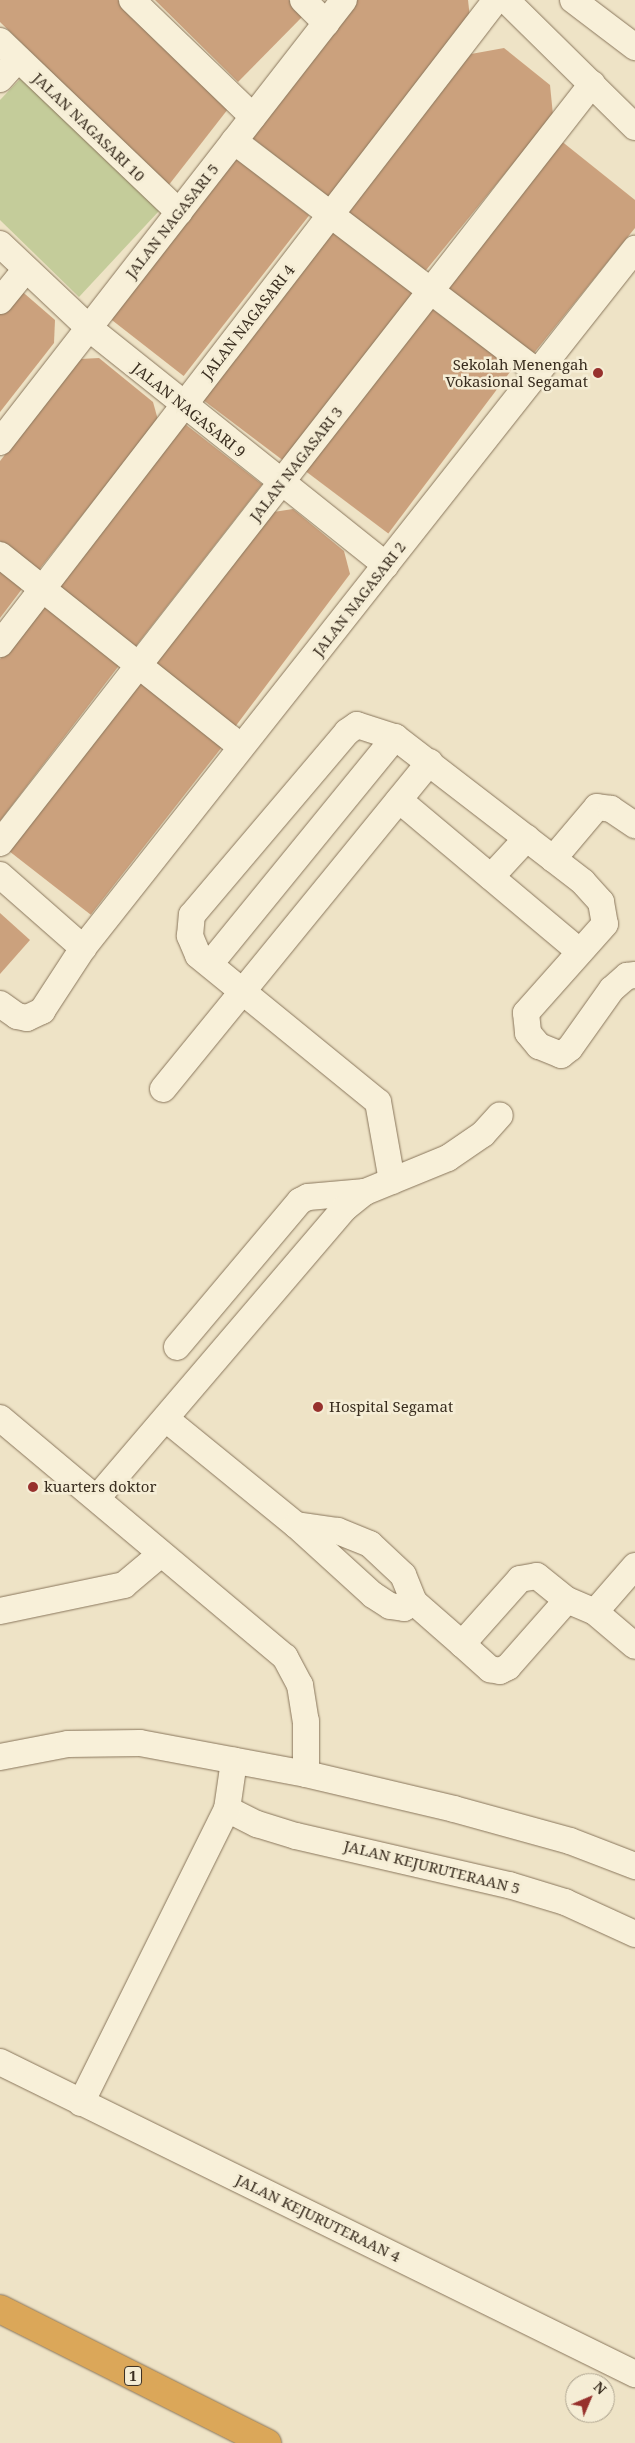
<!DOCTYPE html>
<style>
body{margin:0}
#map{position:relative;width:635px;height:2443px;overflow:hidden;background:#eee3c6;font-family:"Noto Serif",serif}
div>[style]{position:absolute}
.green>*{inset:0;background:#c4cc9a}
.building>*{inset:0;background:#cba17d;transform-origin:0 0}
.roads{filter:drop-shadow(0 0 1px #89765c) drop-shadow(0 0 1px #89765c)}
.minor>*{height:26px;margin:-13px;padding:0 13px;transform-origin:13px;border-radius:13px;background:#f8f0d9}
.highway>*{height:28px;margin:-14px;padding:0 14px;transform-origin:14px;border-radius:14px;background:#dba759}
.dots>*{width:14px;height:14px;translate:-50% -50%;box-sizing:border-box;border:2px solid #f5edd5;border-radius:50%}
span{translate:-50% -50%;white-space:nowrap;text-align:center;line-height:1.15;-webkit-text-stroke:5px #f5edd5;paint-order:stroke}
.shield-label span{padding:1px 4px;background:#f5edd5;border:1px solid;border-radius:4px;-webkit-text-stroke-width:0}
.shield-label{font-size:14px;color:#392d1f;font-weight:700}
.street-label{font-size:15px;color:#392d1f}
.poi-label{font-size:15px;color:#392d1f}
.right{translate:-100% -50%;text-align:right}
.left{translate:0 -50%;text-align:left}
.north{position:absolute;left:565px;top:2373px;width:50px;height:50px;box-sizing:border-box;background:#f5edd5;border:1px solid #aaa08c;border-radius:50%;rotate:45deg;font-size:14px;font-weight:700;line-height:20px;text-align:center;color:#392d1f}
.north::after{content:'';display:block;margin:auto;width:18px;height:22px;background:#97312d;clip-path:polygon(50% 0,100% 100%,50% 72%,0 100%)}
</style>
<div id="map">
<div class="green">
<i style="clip-path:polygon(21px 78px,159px 211px,79px 297px,0 220px,0 100px)"></i>
</div>
<div class="building">
<i style="clip-path:polygon(0 0,118px 0,228px 109px,168px 186px,0 22px)"></i>
<i style="clip-path:polygon(155px 0,289px 0,304px 15px,238px 82px)"></i>
<i style="clip-path:polygon(357px 0,468px 0,470px 18px,330px 199px,250px 136px)"></i>
<i style="clip-path:polygon(504px 48px,550px 85px,553px 115px,422px 275px,344px 213px,471px 54px)"></i>
<i style="clip-path:polygon(560px 140px,635px 200px,635px 228px,530px 358px,442px 288px)"></i>
<i style="left:232px;top:155px;width:98px;height:204px;rotate:38deg"></i>
<i style="left:331px;top:231px;width:104px;height:212px;rotate:37deg"></i>
<i style="clip-path:polygon(18px 288px,55px 320px,54px 343px,0 412px,0 311px)"></i>
<i style="left:430px;top:307px;width:103px;height:206px;rotate:37deg"></i>
<i style="clip-path:polygon(99px 358px,153px 402px,158px 420px,38px 571px,0 541px,0 461px,80px 359px)"></i>
<i style="left:185px;top:424px;width:98px;height:206px;rotate:38deg"></i>
<i style="clip-path:polygon(293px 509px,344px 551px,350px 574px,235px 727px,151px 662px,267px 513px)"></i>
<i style="clip-path:polygon(0 566px,25px 585px,0 618px)"></i>
<i style="clip-path:polygon(43px 601px,121px 663px,0 821px,0 659px)"></i>
<i style="left:141px;top:680px;width:105px;height:216px;rotate:38deg"></i>
<i style="clip-path:polygon(0 913px,30px 940px,0 974px)"></i>
</div>
<div class="roads">
<div class="minor">
<i style="left:132px;top:0;width:168px;rotate:44deg"></i>
<i style="left:303px;top:0;width:33px;rotate:45deg"></i>
<i style="left:506px;top:0;width:181px;rotate:44.6deg"></i>
<i style="left:573px;top:0;width:78px;rotate:37.2deg"></i>
<i style="left:0;top:41px;width:248px;rotate:43.7deg"></i>
<i style="left:0;top:79px;width:27px;rotate:-48deg"></i>
<i style="left:234px;top:141px;width:382px;rotate:37.3deg"></i>
<i style="left:0;top:244px;width:122px;rotate:43.3deg"></i>
<i style="left:89px;top:328px;width:380px;rotate:38.6deg"></i>
<i style="left:0;top:301px;width:41px;rotate:-50.9deg"></i>
<i style="left:0;top:442px;width:560px;rotate:-52.11deg"></i>
<i style="left:0;top:555px;width:308px;rotate:38.5deg"></i>
<i style="left:0;top:644px;width:813px;rotate:-52.4deg"></i>
<i style="left:399px;top:800px;width:236px;rotate:40deg"></i>
<i style="left:0;top:843px;width:963px;rotate:-52.05deg"></i>
<i style="left:553px;top:859px;width:68px;rotate:-49.8deg"></i>
<i style="left:597px;top:807px;width:14px;rotate:8deg"></i>
<i style="left:611px;top:809px;width:29px;rotate:34deg"></i>
<i style="left:0;top:875px;width:111px;rotate:41.3deg"></i>
<i style="left:491px;top:877px;width:53px;rotate:-47.3deg"></i>
<i style="left:210px;top:964px;width:293px;rotate:-50.8deg"></i>
<i style="left:0;top:1004px;width:21px;rotate:35deg"></i>
<i style="left:17px;top:1016px;width:10px;rotate:11deg"></i>
<i style="left:27px;top:1018px;width:17px;rotate:-25deg"></i>
<i style="left:42px;top:1011px;width:75px;rotate:-56.9deg"></i>
<i style="left:83px;top:948px;width:891px;rotate:-51.7deg"></i>
<i style="left:163px;top:1089px;width:422px;rotate:-50.8deg"></i>
<i style="left:392px;top:1181px;width:80px;rotate:-100deg"></i>
<i style="left:378px;top:1102px;width:232px;rotate:-140.8deg"></i>
<i style="left:198px;top:955px;width:21px;rotate:-113deg"></i>
<i style="left:190px;top:936px;width:21px;rotate:-85deg"></i>
<i style="left:192px;top:915px;width:240px;rotate:-49.7deg"></i>
<i style="left:347px;top:732px;width:12px;rotate:-35deg"></i>
<i style="left:357px;top:725px;width:40px;rotate:18deg"></i>
<i style="left:395px;top:737px;width:237px;rotate:37.6deg"></i>
<i style="left:583px;top:882px;width:27px;rotate:48deg"></i>
<i style="left:601px;top:902px;width:22px;rotate:80deg"></i>
<i style="left:605px;top:924px;width:119px;rotate:131.6deg"></i>
<i style="left:526px;top:1013px;width:20px;rotate:84deg"></i>
<i style="left:528px;top:1033px;width:17px;rotate:50deg"></i>
<i style="left:539px;top:1046px;width:24px;rotate:22deg"></i>
<i style="left:561px;top:1055px;width:11px;rotate:-38deg"></i>
<i style="left:570px;top:1048px;width:72px;rotate:-54.6deg"></i>
<i style="left:612px;top:989px;width:20px;rotate:-41deg"></i>
<i style="left:627px;top:976px;width:8px;rotate:-7deg"></i>
<i style="left:177px;top:1347px;width:191px;rotate:-49.9deg"></i>
<i style="left:300px;top:1201px;width:9px;rotate:-27deg"></i>
<i style="left:308px;top:1197px;width:57px;rotate:-5deg"></i>
<i style="left:0;top:1418px;width:372px;rotate:40deg"></i>
<i style="left:285px;top:1657px;width:32px;rotate:62deg"></i>
<i style="left:300px;top:1685px;width:36px;rotate:81deg"></i>
<i style="left:306px;top:1721px;width:53px;rotate:90deg"></i>
<i style="left:166px;top:1419px;width:168px;rotate:39.2deg"></i>
<i style="left:296px;top:1525px;width:104px;rotate:42.3deg"></i>
<i style="left:373px;top:1595px;width:20px;rotate:33deg"></i>
<i style="left:390px;top:1606px;width:14px;rotate:8deg"></i>
<i style="left:404px;top:1608px;width:12px;rotate:-31deg"></i>
<i style="left:414px;top:1602px;width:29px;rotate:-112deg"></i>
<i style="left:403px;top:1575px;width:45px;rotate:-136.8deg"></i>
<i style="left:370px;top:1544px;width:35px;rotate:-158deg"></i>
<i style="left:338px;top:1531px;width:42px;rotate:-171.9deg"></i>
<i style="left:97px;top:1498px;width:382px;rotate:-49.5deg"></i>
<i style="left:345px;top:1208px;width:26px;rotate:-39deg"></i>
<i style="left:365px;top:1192px;width:90px;rotate:-22.3deg"></i>
<i style="left:448px;top:1158px;width:42px;rotate:-34.4deg"></i>
<i style="left:483px;top:1134px;width:25px;rotate:-48deg"></i>
<i style="left:414px;top:1602px;width:64px;rotate:41.2deg"></i>
<i style="left:462px;top:1644px;width:87px;rotate:-48.3deg"></i>
<i style="left:520px;top:1579px;width:17px;rotate:-10deg"></i>
<i style="left:537px;top:1576px;width:38px;rotate:39deg"></i>
<i style="left:567px;top:1600px;width:30px;rotate:23deg"></i>
<i style="left:595px;top:1612px;width:52px;rotate:40.4deg"></i>
<i style="left:0;top:1611px;width:127px;rotate:-11.8deg"></i>
<i style="left:124px;top:1585px;width:48px;rotate:-40deg"></i>
<i style="left:595px;top:1612px;width:61px;rotate:-49deg"></i>
<i style="left:462px;top:1644px;width:38px;rotate:42deg"></i>
<i style="left:490px;top:1669px;width:10px;rotate:11deg"></i>
<i style="left:500px;top:1671px;width:9px;rotate:-27deg"></i>
<i style="left:508px;top:1667px;width:89px;rotate:-48.6deg"></i>
<i style="left:0;top:1757px;width:69px;rotate:-10.8deg"></i>
<i style="left:68px;top:1744px;width:72px;rotate:-0.8deg"></i>
<i style="left:140px;top:1743px;width:169px;rotate:10.6deg"></i>
<i style="left:306px;top:1774px;width:152px;rotate:13.3deg"></i>
<i style="left:454px;top:1809px;width:120px;rotate:15.4deg"></i>
<i style="left:570px;top:1841px;width:70px;rotate:21deg"></i>
<i style="left:227px;top:1809px;width:34px;rotate:27deg"></i>
<i style="left:257px;top:1824px;width:41px;rotate:17.1deg"></i>
<i style="left:296px;top:1836px;width:219px;rotate:13deg"></i>
<i style="left:509px;top:1885px;width:59px;rotate:16.9deg"></i>
<i style="left:565px;top:1902px;width:77px;rotate:24.6deg"></i>
<i style="left:0;top:2062px;width:708px;rotate:26.17deg"></i>
<i style="left:81px;top:2103px;width:328px;rotate:-63.6deg"></i>
<i style="left:227px;top:1809px;width:49px;rotate:-81.7deg"></i>
</div>
<div class="highway">
<i style="left:0;top:2309px;width:299px;rotate:26.7deg"></i>
</div>
</div>
<div class="dots">
<i style="left:598px;top:373px;background:#97312d"></i>
<i style="left:318px;top:1407px;background:#97312d"></i>
<i style="left:33px;top:1487px;background:#97312d"></i>
</div>
<div class="shield-label">
<span style="left:133px;top:2376px">1</span>
</div>
<div class="street-label">
<span style="left:89px;top:127px;rotate:44deg">JALAN NAGASARI 10</span>
<span style="left:172px;top:221px;rotate:-52deg">JALAN NAGASARI 5</span>
<span style="left:248px;top:322px;rotate:-52deg">JALAN NAGASARI 4</span>
<span style="left:189px;top:410px;rotate:39deg">JALAN NAGASARI 9</span>
<span style="left:296px;top:464px;rotate:-52deg">JALAN NAGASARI 3</span>
<span style="left:359px;top:599px;rotate:-52deg">JALAN NAGASARI 2</span>
<span style="left:432px;top:1867px;rotate:14deg">JALAN KEJURUTERAAN 5</span>
<span style="left:318px;top:2218px;rotate:26deg">JALAN KEJURUTERAAN 4</span>
</div>
<div class="poi-label">
<span class="right" style="left:588px;top:373px">Sekolah Menengah<br>Vokasional Segamat</span>
<span class="left" style="left:329px;top:1407px">Hospital Segamat</span>
<span class="left" style="left:44px;top:1487px">kuarters doktor</span>
</div>
<div class="north">N</div>
</div>
